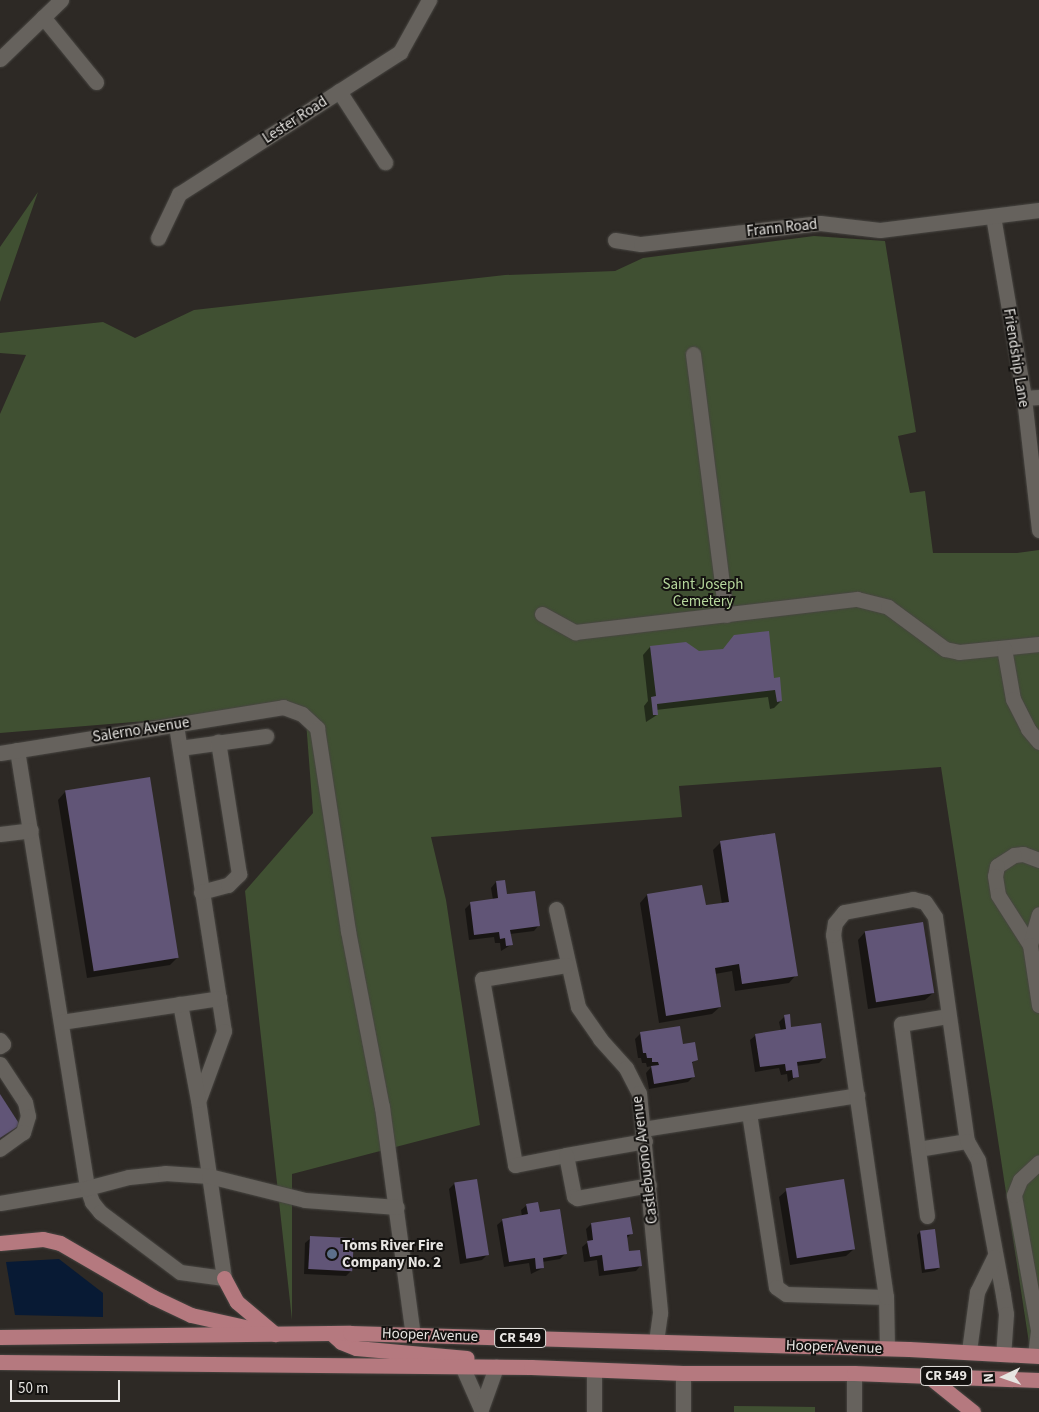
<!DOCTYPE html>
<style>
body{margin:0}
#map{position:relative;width:1039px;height:1412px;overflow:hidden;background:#2d2925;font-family:"Source Sans 3",sans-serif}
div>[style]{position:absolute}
.green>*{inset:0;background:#405032}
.water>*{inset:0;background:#081a34}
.shadow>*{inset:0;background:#0007}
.building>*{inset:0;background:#615577;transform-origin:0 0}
.roads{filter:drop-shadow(0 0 1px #474541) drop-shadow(0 0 1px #474541)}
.minor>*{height:15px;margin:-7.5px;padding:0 7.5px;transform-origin:7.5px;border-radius:7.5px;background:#66625d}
.major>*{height:15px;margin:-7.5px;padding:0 7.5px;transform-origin:7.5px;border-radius:7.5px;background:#b5797f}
.dots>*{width:14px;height:14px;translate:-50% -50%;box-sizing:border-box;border:2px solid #141210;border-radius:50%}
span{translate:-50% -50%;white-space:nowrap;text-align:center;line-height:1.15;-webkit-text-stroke:4px #141210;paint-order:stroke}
.shield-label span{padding:1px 4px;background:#141210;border:1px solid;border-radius:4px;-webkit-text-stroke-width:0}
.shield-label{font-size:14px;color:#e7e5e2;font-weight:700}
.street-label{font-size:15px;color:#e7e5e2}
.park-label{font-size:15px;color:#b7d89d}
.poi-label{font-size:15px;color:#e7e5e2;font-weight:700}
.left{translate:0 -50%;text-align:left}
.north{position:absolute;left:979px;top:1352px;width:50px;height:50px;-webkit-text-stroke:4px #141210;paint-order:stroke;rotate:267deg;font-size:14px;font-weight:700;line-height:20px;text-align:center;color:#e7e5e2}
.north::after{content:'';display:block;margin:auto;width:18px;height:22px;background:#e7e5e2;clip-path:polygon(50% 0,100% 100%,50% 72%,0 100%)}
.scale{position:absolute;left:10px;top:1380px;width:110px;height:22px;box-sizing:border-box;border:2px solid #e7e5e2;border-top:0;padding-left:6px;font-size:15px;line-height:18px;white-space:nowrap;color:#e7e5e2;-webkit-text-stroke:4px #141210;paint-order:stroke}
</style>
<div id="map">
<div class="green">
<i style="clip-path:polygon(38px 192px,3px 293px,0 302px,0 247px)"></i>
<i style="clip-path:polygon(814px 236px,885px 241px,916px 432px,898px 436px,910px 493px,925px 491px,933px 553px,1017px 553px,1039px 550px,1039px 1345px,1029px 1343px,941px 767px,679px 786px,682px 817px,431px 837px,446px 900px,480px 1125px,292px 1174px,292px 1320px,245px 891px,313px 813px,305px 708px,0 733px,0 414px,26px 355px,0 353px,0 333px,103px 322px,135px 338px,194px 310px,505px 275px,615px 271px,643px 258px)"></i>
<i style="clip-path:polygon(734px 1406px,815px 1407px,815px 1412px,734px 1412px)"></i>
</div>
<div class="water">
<i style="clip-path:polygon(59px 1259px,103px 1293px,103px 1317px,15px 1315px,6px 1262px)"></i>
</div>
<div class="shadow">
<i style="clip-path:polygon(735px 636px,773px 679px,781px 701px,774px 708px,770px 709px,768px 697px,656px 710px,657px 715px,646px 722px,644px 706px,648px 701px,643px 655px,650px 647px,698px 652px,722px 651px)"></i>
<i style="clip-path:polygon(148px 779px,178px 957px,170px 965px,87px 978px,58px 800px,65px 792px)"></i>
<i style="clip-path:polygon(721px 842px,796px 975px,789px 983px,735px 991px,732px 971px,715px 974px,720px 1007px,712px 1014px,659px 1023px,640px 903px,647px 895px,704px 907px,722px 904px,713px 850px)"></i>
<i style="clip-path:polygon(496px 882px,506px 896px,539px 925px,534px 931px,510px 934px,511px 945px,501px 951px,500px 943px,495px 943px,494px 937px,469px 940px,465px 909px,470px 904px,493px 900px,491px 888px)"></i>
<i style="clip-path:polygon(865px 932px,933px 993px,925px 1000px,868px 1009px,858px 940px)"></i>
<i style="clip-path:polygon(785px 1016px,790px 1029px,825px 1057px,819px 1063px,796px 1066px,798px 1076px,788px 1082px,787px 1074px,781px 1075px,779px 1068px,755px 1072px,750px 1040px,756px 1035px,781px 1031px,779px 1022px)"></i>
<i style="clip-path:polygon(679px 1027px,682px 1046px,697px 1059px,691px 1064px,693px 1077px,688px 1082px,649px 1089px,646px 1073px,652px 1066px,647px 1067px,646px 1063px,642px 1063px,641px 1058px,638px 1058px,635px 1039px,640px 1034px)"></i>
<i style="clip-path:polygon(454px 1184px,487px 1255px,482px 1260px,460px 1264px,449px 1189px)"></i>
<i style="clip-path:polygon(787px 1190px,854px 1249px,846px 1256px,790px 1265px,779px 1197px)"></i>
<i style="clip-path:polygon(527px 1205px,539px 1213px,566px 1253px,560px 1259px,542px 1262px,543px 1268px,531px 1274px,529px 1263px,504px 1267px,497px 1225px,503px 1220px,522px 1217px,521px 1210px)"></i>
<i style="clip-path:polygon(591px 1224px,631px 1234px,626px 1239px,628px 1253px,641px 1265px,636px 1271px,599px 1276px,597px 1260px,584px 1262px,582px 1247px,588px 1242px,586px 1229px)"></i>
<i style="clip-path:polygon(920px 1232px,939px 1268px,935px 1271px,922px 1273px,917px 1235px)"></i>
<i style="clip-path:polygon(311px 1238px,352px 1270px,346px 1276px,304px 1274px,305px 1243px)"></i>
</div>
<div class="building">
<i style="clip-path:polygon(769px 631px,774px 678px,780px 677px,782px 701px,777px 702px,775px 690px,657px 704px,658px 715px,653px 715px,651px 697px,656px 696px,650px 646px,686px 642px,699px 651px,723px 649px,734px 635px)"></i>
<i style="left:150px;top:777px;width:183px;height:86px;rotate:81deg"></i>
<i style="clip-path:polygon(775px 833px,798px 976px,742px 984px,739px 964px,715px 968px,721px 1007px,666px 1016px,647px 894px,702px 885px,706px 905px,729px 902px,720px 841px)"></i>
<i style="clip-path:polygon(505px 880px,507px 894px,535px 891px,540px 926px,510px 930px,513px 945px,506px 946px,505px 938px,500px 939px,499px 932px,474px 935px,470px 902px,498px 898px,496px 881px)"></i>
<i style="left:923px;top:922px;width:72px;height:59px;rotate:81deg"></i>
<i style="clip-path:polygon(790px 1014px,791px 1027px,821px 1023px,826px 1058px,797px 1062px,799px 1077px,793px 1078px,792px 1070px,786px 1071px,785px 1064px,760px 1067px,755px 1034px,786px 1029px,784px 1015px)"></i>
<i style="clip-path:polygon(680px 1026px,683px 1044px,695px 1042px,698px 1060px,692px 1062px,695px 1077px,654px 1084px,651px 1066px,659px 1065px,658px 1062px,652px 1062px,652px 1058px,647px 1058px,646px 1053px,643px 1053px,640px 1032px)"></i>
<i style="clip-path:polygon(0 1094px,20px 1125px,0 1138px)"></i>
<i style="left:477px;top:1179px;width:77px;height:23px;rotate:81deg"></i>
<i style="left:844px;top:1179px;width:71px;height:59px;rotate:81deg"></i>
<i style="clip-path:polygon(538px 1202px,540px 1212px,560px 1209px,567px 1254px,543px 1258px,544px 1268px,536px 1269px,535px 1258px,509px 1262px,502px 1219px,528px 1214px,526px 1204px)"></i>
<i style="clip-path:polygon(630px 1217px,633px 1234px,627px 1235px,629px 1251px,640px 1250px,642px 1266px,604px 1271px,602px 1255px,590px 1257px,587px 1241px,593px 1240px,591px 1223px)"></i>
<i style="left:935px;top:1229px;width:39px;height:15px;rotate:83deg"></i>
<i style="left:310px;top:1236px;width:44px;height:33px;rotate:3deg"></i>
</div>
<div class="roads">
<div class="minor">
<i style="left:43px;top:17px;width:84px;rotate:50.8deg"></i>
<i style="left:0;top:59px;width:85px;rotate:-44deg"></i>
<i style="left:339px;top:91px;width:85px;rotate:57.1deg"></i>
<i style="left:993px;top:216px;width:185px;rotate:80.3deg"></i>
<i style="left:1024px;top:398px;width:133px;rotate:83.5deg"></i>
<i style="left:158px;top:238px;width:49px;rotate:-64.5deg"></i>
<i style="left:179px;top:194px;width:263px;rotate:-32.7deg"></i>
<i style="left:400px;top:52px;width:60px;rotate:-60.9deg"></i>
<i style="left:615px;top:240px;width:26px;rotate:9deg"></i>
<i style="left:641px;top:244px;width:180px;rotate:-6.7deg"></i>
<i style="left:820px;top:223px;width:60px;rotate:6.7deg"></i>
<i style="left:880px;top:230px;width:160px;rotate:-7.2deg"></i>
<i style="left:693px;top:354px;width:263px;rotate:82.8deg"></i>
<i style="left:1024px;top:398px;width:15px;rotate:-4deg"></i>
<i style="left:542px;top:614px;width:38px;rotate:29deg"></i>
<i style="left:575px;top:632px;width:284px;rotate:-6.7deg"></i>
<i style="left:857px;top:599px;width:32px;rotate:14deg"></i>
<i style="left:888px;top:607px;width:71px;rotate:36.4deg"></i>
<i style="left:945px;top:649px;width:14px;rotate:12deg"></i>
<i style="left:959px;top:652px;width:80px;rotate:-5.7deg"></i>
<i style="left:1004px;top:648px;width:52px;rotate:80deg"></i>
<i style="left:1013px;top:699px;width:34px;rotate:63deg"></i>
<i style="left:1028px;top:729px;width:17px;rotate:50deg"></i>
<i style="left:176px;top:725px;width:310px;rotate:81.1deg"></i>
<i style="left:224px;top:1031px;width:72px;rotate:110.2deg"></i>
<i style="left:180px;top:748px;width:87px;rotate:-7.9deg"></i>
<i style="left:17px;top:750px;width:444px;rotate:80.9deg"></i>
<i style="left:87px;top:1188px;width:15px;rotate:70deg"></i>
<i style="left:92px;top:1202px;width:13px;rotate:51deg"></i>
<i style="left:100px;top:1212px;width:100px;rotate:36.9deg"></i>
<i style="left:180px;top:1272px;width:44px;rotate:7.8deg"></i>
<i style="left:224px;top:1278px;width:180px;rotate:-98.3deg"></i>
<i style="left:198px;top:1100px;width:98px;rotate:-100.6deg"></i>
<i style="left:0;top:753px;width:287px;rotate:-9.2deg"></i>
<i style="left:283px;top:707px;width:20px;rotate:20deg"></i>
<i style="left:302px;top:714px;width:21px;rotate:43deg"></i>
<i style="left:317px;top:728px;width:205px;rotate:81.3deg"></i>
<i style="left:348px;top:931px;width:179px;rotate:79.1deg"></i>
<i style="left:382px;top:1107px;width:230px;rotate:82.3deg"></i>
<i style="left:0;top:834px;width:31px;rotate:-7deg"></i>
<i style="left:1039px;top:860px;width:17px;rotate:-159deg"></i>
<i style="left:1023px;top:854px;width:9px;rotate:174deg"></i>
<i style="left:1014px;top:855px;width:20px;rotate:147deg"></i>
<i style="left:997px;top:866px;width:10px;rotate:101deg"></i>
<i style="left:995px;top:876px;width:19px;rotate:81deg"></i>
<i style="left:998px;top:895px;width:59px;rotate:57.4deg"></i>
<i style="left:1030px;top:945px;width:32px;rotate:-74deg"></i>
<i style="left:201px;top:892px;width:28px;rotate:-15deg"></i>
<i style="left:228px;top:885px;width:16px;rotate:-45deg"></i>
<i style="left:239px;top:874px;width:134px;rotate:-99deg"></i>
<i style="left:556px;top:909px;width:100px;rotate:77.3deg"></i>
<i style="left:578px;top:1007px;width:39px;rotate:55deg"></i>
<i style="left:600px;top:1039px;width:39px;rotate:48deg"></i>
<i style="left:626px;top:1068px;width:28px;rotate:63deg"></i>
<i style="left:639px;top:1093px;width:221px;rotate:84.5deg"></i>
<i style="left:660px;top:1313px;width:29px;rotate:98deg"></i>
<i style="left:1030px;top:945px;width:61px;rotate:81.5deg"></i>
<i style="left:566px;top:965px;width:85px;rotate:170.5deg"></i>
<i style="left:482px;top:979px;width:189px;rotate:79.9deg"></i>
<i style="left:515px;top:1165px;width:52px;rotate:-11.1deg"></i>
<i style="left:61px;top:1022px;width:160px;rotate:-8.6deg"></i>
<i style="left:0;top:1040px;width:5px;rotate:53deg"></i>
<i style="left:3px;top:1044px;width:4px;rotate:146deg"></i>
<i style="left:0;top:1064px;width:45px;rotate:56.7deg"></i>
<i style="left:25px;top:1102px;width:14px;rotate:78deg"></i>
<i style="left:28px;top:1116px;width:17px;rotate:107deg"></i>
<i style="left:23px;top:1132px;width:29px;rotate:144deg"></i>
<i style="left:749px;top:1113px;width:176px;rotate:81.2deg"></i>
<i style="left:776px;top:1287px;width:12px;rotate:35deg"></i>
<i style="left:786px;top:1294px;width:100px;rotate:1.7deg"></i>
<i style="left:643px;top:1129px;width:217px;rotate:-9deg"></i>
<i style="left:645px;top:1141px;width:80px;rotate:170deg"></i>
<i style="left:566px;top:1155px;width:42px;rotate:79deg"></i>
<i style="left:574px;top:1196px;width:4px;rotate:34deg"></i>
<i style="left:577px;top:1198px;width:73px;rotate:-10.2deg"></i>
<i style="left:918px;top:1149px;width:50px;rotate:-9.3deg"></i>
<i style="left:0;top:1203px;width:88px;rotate:-9.8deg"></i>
<i style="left:87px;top:1188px;width:43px;rotate:-14.7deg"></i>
<i style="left:129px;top:1177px;width:36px;rotate:-6deg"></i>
<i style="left:165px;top:1173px;width:44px;rotate:3.9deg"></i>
<i style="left:209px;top:1176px;width:99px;rotate:14deg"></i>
<i style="left:305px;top:1200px;width:92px;rotate:4.4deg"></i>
<i style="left:927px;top:1216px;width:194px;rotate:-97.7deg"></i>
<i style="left:901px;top:1024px;width:48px;rotate:-9.7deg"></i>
<i style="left:887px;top:1348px;width:51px;rotate:-91.1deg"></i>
<i style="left:886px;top:1297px;width:366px;rotate:-98.3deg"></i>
<i style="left:833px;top:935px;width:12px;rotate:-81deg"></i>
<i style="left:835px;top:923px;width:14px;rotate:-51deg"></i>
<i style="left:844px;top:912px;width:70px;rotate:-10.7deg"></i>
<i style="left:913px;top:899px;width:12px;rotate:14deg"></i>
<i style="left:925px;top:902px;width:18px;rotate:56deg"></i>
<i style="left:935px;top:917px;width:226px;rotate:81.9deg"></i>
<i style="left:967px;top:1141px;width:22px;rotate:60deg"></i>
<i style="left:978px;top:1160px;width:137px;rotate:79.5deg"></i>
<i style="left:1003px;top:1295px;width:19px;rotate:81deg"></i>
<i style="left:1006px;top:1314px;width:39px;rotate:94deg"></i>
<i style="left:969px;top:1351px;width:60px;rotate:-82.3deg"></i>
<i style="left:977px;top:1292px;width:39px;rotate:-64deg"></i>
<i style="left:1035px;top:1355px;width:25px;rotate:-83deg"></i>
<i style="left:1038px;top:1330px;width:137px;rotate:-100.1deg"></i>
<i style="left:1014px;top:1195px;width:16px;rotate:-68deg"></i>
<i style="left:1020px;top:1180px;width:26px;rotate:-43deg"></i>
<i style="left:462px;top:1366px;width:47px;rotate:66.2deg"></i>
<i style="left:481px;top:1409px;width:45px;rotate:-70.3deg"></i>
<i style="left:683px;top:1373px;width:39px;rotate:90deg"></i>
<i style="left:854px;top:1373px;width:39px;rotate:90deg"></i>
<i style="left:594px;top:1412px;width:42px;rotate:-90deg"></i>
</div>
<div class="major">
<i style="left:0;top:1243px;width:43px;rotate:-5.3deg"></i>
<i style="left:43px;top:1239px;width:17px;rotate:13deg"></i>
<i style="left:60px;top:1243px;width:108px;rotate:30.1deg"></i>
<i style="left:153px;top:1297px;width:42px;rotate:25.3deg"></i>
<i style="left:191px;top:1315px;width:59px;rotate:12.6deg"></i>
<i style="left:224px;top:1278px;width:27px;rotate:62deg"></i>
<i style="left:237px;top:1302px;width:50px;rotate:40.1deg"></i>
<i style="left:331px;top:1333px;width:13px;rotate:42deg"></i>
<i style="left:341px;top:1342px;width:16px;rotate:22deg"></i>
<i style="left:356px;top:1348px;width:111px;rotate:5.1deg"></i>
<i style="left:0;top:1337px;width:350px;rotate:-0.7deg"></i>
<i style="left:350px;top:1333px;width:559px;rotate:1.64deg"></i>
<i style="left:909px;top:1349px;width:130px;rotate:3.1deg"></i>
<i style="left:0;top:1362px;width:531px;rotate:0.54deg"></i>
<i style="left:531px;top:1367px;width:152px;rotate:2.3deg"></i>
<i style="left:683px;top:1373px;width:171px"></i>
<i style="left:854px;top:1373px;width:185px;rotate:2.2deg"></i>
<i style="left:927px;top:1375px;width:59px;rotate:38.8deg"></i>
</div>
</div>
<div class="dots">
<i style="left:332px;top:1254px;background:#5c6f8a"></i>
</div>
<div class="shield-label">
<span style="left:520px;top:1338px">CR 549</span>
<span style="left:946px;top:1376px">CR 549</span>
</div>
<div class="street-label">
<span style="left:295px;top:120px;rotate:-33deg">Lester Road</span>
<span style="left:782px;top:228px;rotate:-6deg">Frann Road</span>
<span style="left:1016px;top:358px;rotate:81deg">Friendship Lane</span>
<span style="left:141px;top:730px;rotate:-9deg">Salerno Avenue</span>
<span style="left:645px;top:1160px;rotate:-97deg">Castlebuono Avenue</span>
<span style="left:430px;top:1335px;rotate:2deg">Hooper Avenue</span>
<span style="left:834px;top:1347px;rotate:2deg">Hooper Avenue</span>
</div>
<div class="park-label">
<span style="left:703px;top:593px">Saint Joseph<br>Cemetery</span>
</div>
<div class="poi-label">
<span class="left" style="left:342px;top:1254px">Toms River Fire<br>Company No. 2</span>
</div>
<div class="north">N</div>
<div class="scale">50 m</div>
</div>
